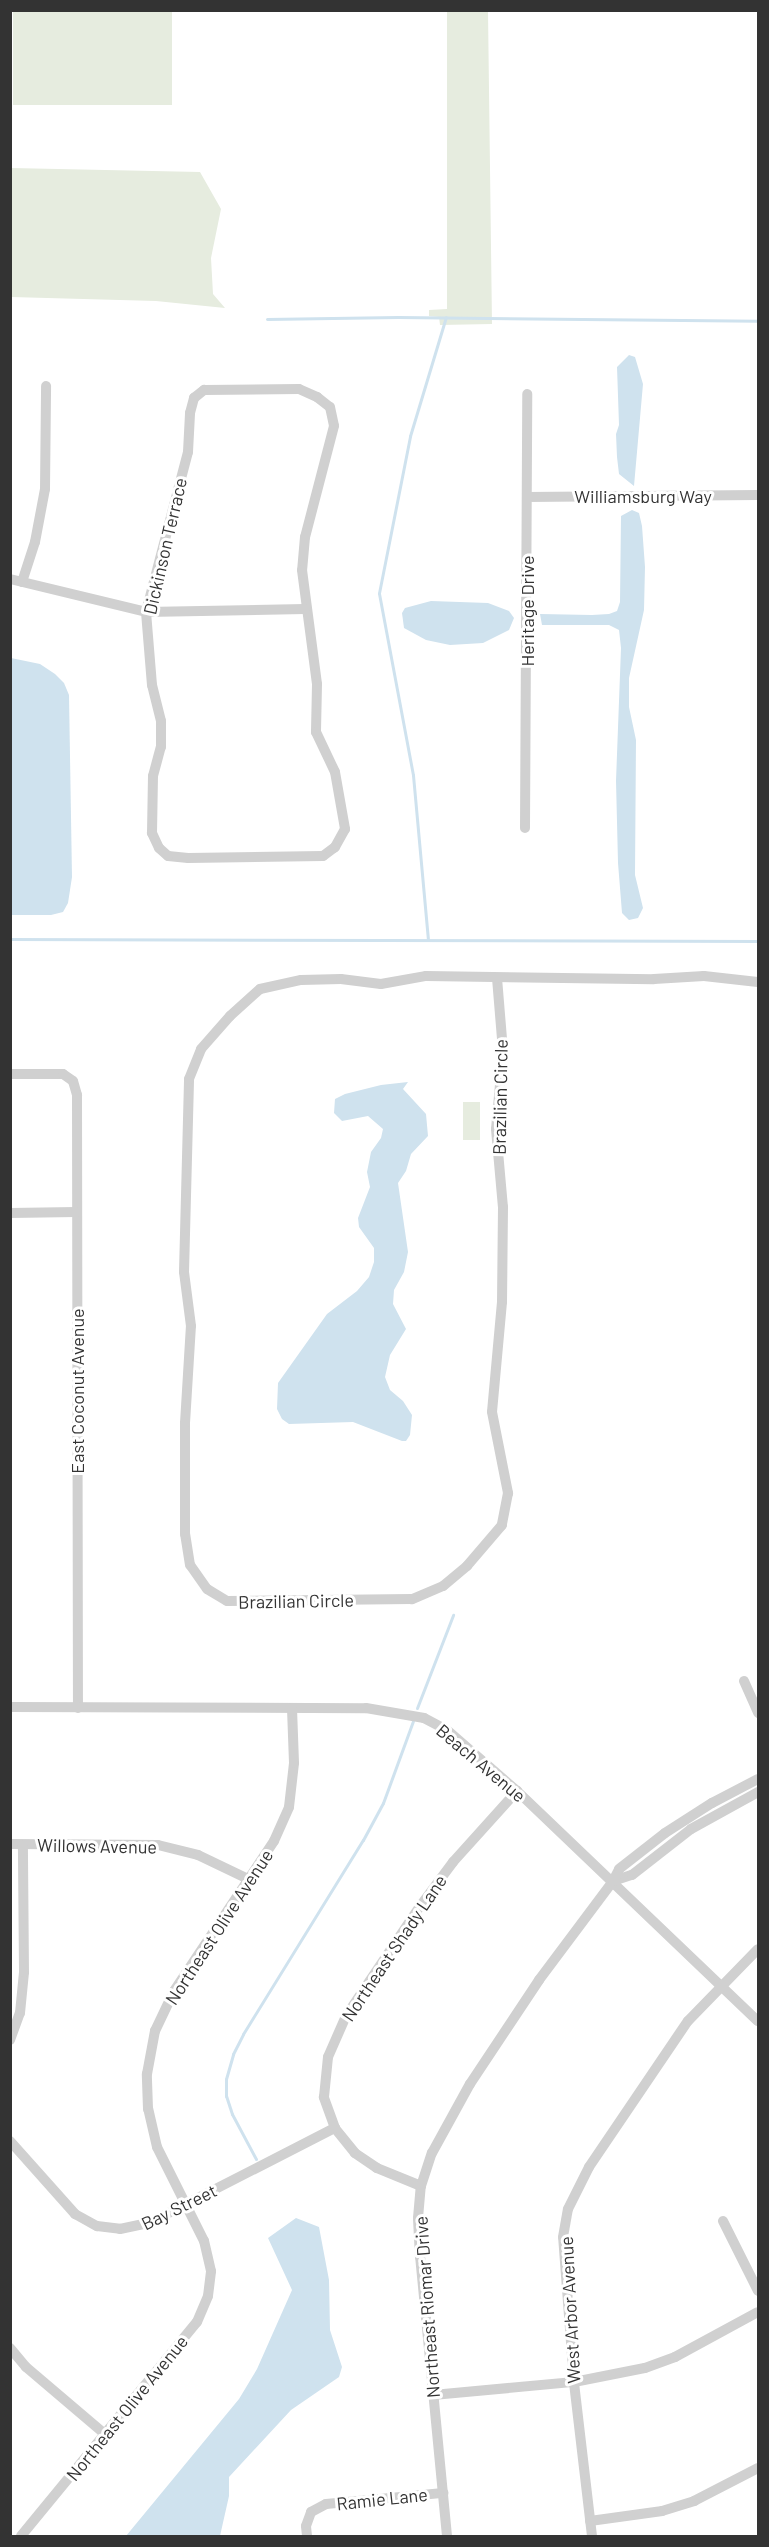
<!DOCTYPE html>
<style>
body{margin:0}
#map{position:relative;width:769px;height:2547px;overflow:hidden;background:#fff;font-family:Barlow,sans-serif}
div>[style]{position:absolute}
.green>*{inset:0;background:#e6ecdf;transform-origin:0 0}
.water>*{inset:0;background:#cfe2ee}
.stream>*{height:3px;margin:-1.5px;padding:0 1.5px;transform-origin:1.5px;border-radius:1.5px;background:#cfe2ee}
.minor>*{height:10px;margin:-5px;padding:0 5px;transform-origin:5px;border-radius:5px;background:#d0d0d0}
span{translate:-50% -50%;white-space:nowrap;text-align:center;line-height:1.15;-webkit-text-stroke:6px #fff;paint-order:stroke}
.street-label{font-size:18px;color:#333}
.frame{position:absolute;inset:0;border:12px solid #333;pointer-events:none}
</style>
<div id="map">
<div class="green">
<i style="left:13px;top:11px;width:159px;height:94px"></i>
<i style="clip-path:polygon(447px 11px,488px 11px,492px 324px,440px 325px,439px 317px,429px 316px,429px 310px,447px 309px)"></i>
<i style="clip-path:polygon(11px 168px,200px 172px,221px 209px,211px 258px,213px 294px,225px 308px,156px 301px,11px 297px)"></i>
<i style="left:463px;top:1102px;width:17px;height:38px"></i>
</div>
<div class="water">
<i style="clip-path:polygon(629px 355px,635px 357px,643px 384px,634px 486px,619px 474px,617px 457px,616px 434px,619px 425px,617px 367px)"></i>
<i style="clip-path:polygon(632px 510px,639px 513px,642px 526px,645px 567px,644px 610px,629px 678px,629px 707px,636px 740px,635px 875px,643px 908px,638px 918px,629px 920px,622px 913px,618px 863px,616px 781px,621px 648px,619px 630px,609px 625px,542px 625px,540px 614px,592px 615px,609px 614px,617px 611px,620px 602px,621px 516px)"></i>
<i style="clip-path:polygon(431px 601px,488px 603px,509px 611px,514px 618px,509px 630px,483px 643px,450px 645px,426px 640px,404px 628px,402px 613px,405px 608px)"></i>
<i style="clip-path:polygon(11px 658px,40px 664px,55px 674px,64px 683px,69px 695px,72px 877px,68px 903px,63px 912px,51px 915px,11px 915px)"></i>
<i style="clip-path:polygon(408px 1082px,403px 1089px,426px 1114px,428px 1136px,411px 1154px,406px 1171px,398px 1183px,408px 1252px,404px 1272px,394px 1290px,393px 1304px,406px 1329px,390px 1355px,385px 1377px,390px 1390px,403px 1401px,412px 1415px,410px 1435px,406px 1441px,402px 1441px,353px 1422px,289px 1424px,282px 1419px,277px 1409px,278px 1383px,327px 1314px,357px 1291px,369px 1277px,374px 1262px,374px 1248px,359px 1227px,358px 1218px,370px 1187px,367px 1172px,371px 1152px,381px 1138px,383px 1129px,368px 1116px,342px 1121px,334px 1113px,335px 1099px,345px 1094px,381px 1085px)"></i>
<i style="clip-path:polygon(296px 2218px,319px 2227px,329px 2280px,330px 2330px,342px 2367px,339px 2377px,291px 2410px,229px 2477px,229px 2496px,220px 2536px,126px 2536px,239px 2399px,257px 2369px,292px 2290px,268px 2238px)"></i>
</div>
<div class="stream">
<i style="left:267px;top:319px;width:131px;rotate:-0.9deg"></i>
<i style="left:398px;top:317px;width:360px;rotate:0.6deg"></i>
<i style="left:10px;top:939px;width:748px;rotate:0.15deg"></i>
<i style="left:428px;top:940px;width:166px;rotate:-95.2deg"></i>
<i style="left:413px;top:775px;width:185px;rotate:-100.6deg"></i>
<i style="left:379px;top:593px;width:160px;rotate:-78.8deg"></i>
<i style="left:410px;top:436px;width:124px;rotate:-73.2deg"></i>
<i style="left:417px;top:1708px;width:100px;rotate:-68.8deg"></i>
<i style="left:256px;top:2159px;width:51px;rotate:-118.1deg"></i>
<i style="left:232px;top:2114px;width:19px;rotate:-108deg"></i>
<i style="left:226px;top:2096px;width:17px;rotate:-90deg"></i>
<i style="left:226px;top:2079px;width:26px;rotate:-74deg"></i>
<i style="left:233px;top:2054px;width:22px;rotate:-63deg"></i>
<i style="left:243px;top:2034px;width:228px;rotate:-58.3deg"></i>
<i style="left:363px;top:1840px;width:42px;rotate:-61.6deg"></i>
<i style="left:383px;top:1803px;width:87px;rotate:-69.9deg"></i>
</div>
<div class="minor">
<i style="left:299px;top:389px;width:20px;rotate:24deg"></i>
<i style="left:317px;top:397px;width:16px;rotate:38deg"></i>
<i style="left:330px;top:407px;width:19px;rotate:78deg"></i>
<i style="left:334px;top:426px;width:115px;rotate:104.6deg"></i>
<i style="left:305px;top:537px;width:33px;rotate:95deg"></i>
<i style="left:302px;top:570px;width:115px;rotate:82.5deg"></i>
<i style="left:317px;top:684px;width:48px;rotate:91.2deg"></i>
<i style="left:316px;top:732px;width:44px;rotate:64.6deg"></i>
<i style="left:335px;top:772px;width:58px;rotate:80deg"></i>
<i style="left:345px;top:829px;width:21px;rotate:119deg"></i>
<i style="left:335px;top:847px;width:15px;rotate:143deg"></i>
<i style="left:323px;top:856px;width:135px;rotate:179.2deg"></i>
<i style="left:188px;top:858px;width:20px;rotate:-174deg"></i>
<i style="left:168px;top:856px;width:12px;rotate:-138deg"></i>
<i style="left:159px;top:848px;width:17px;rotate:-115deg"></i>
<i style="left:152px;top:833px;width:57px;rotate:-89deg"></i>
<i style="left:153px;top:776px;width:30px;rotate:-75deg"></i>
<i style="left:161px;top:747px;width:26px;rotate:-90deg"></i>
<i style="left:161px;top:721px;width:37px;rotate:-104deg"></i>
<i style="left:152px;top:685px;width:73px;rotate:-94.7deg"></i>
<i style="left:146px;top:612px;width:165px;rotate:-75.3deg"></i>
<i style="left:188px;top:452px;width:39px;rotate:-87deg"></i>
<i style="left:190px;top:413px;width:16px;rotate:-75deg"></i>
<i style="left:194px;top:398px;width:13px;rotate:-39deg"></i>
<i style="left:204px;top:390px;width:95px;rotate:-0.6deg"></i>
<i style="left:527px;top:497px;width:231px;rotate:-0.5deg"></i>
<i style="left:10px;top:579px;width:140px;rotate:13.6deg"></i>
<i style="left:146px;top:612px;width:159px;rotate:-1.1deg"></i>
<i style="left:22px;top:582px;width:42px;rotate:-72deg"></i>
<i style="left:35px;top:542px;width:54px;rotate:-79.3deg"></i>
<i style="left:45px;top:489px;width:103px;rotate:-89.4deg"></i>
<i style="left:525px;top:828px;width:434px;rotate:-89.7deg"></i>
<i style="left:497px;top:978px;width:73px;rotate:85.3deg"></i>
<i style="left:503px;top:1051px;width:78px;rotate:95.1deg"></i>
<i style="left:496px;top:1129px;width:78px;rotate:84.9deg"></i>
<i style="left:503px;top:1207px;width:95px;rotate:90.6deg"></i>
<i style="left:502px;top:1302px;width:110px;rotate:95.2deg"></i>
<i style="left:492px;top:1412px;width:83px;rotate:78.8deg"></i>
<i style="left:508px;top:1493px;width:33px;rotate:101deg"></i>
<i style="left:502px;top:1525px;width:54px;rotate:130.5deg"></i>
<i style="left:467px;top:1566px;width:31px;rotate:140deg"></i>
<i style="left:443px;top:1586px;width:34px;rotate:157deg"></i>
<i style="left:412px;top:1599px;width:185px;rotate:179.4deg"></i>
<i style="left:227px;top:1601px;width:23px;rotate:-149deg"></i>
<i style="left:207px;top:1589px;width:29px;rotate:-125deg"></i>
<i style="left:190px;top:1565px;width:31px;rotate:-99deg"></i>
<i style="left:185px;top:1534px;width:111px;rotate:-90deg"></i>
<i style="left:185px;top:1423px;width:97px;rotate:-86.5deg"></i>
<i style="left:191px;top:1326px;width:54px;rotate:-97.4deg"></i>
<i style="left:184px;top:1272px;width:193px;rotate:-88.5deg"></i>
<i style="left:189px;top:1079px;width:32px;rotate:-68deg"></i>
<i style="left:201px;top:1049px;width:44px;rotate:-48.7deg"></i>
<i style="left:230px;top:1016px;width:40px;rotate:-42deg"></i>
<i style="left:260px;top:989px;width:42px;rotate:-12.4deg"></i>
<i style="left:301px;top:980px;width:40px;rotate:-1.4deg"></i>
<i style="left:341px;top:979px;width:40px;rotate:7.1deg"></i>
<i style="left:381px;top:984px;width:46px;rotate:-10.1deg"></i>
<i style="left:426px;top:976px;width:228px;rotate:0.8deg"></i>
<i style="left:654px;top:979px;width:50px;rotate:-3.4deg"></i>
<i style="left:704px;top:976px;width:54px;rotate:6.3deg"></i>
<i style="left:10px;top:1074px;width:53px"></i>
<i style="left:63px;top:1074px;width:12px;rotate:35deg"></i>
<i style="left:73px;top:1081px;width:15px;rotate:74deg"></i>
<i style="left:77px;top:1095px;width:613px;rotate:89.91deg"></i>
<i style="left:10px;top:1213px;width:66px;rotate:-0.9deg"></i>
<i style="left:744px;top:1681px;width:35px;rotate:66deg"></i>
<i style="left:10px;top:1707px;width:356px;rotate:0.2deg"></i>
<i style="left:366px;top:1708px;width:59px;rotate:9.8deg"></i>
<i style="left:424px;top:1718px;width:26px;rotate:28deg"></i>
<i style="left:447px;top:1730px;width:93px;rotate:41.1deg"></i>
<i style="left:517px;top:1791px;width:333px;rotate:43.7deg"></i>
<i style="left:10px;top:1844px;width:148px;rotate:0.4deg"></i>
<i style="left:158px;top:1845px;width:41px;rotate:14deg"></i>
<i style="left:198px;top:1855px;width:55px;rotate:25.6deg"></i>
<i style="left:613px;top:1881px;width:20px;rotate:-18deg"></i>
<i style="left:632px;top:1875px;width:75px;rotate:-37.9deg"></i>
<i style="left:691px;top:1829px;width:77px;rotate:-28.9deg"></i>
<i style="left:10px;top:2040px;width:29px;rotate:-70deg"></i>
<i style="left:20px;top:2013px;width:41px;rotate:-84.4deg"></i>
<i style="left:24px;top:1972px;width:127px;rotate:-90.5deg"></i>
<i style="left:10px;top:2141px;width:98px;rotate:48.3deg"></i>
<i style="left:75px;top:2214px;width:25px;rotate:29deg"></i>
<i style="left:97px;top:2226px;width:23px;rotate:7deg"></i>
<i style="left:120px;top:2229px;width:30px;rotate:-12deg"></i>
<i style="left:149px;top:2223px;width:209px;rotate:-27.1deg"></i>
<i style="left:421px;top:2186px;width:48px;rotate:-157.8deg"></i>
<i style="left:377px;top:2168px;width:27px;rotate:-146deg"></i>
<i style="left:355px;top:2153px;width:32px;rotate:-129deg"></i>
<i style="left:335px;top:2128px;width:33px;rotate:-110deg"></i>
<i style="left:324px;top:2097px;width:40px;rotate:-84.3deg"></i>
<i style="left:328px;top:2057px;width:45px;rotate:-66.3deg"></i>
<i style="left:346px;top:2016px;width:134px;rotate:-56deg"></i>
<i style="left:421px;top:1905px;width:54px;rotate:-53.3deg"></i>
<i style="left:453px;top:1862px;width:96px;rotate:-48deg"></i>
<i style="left:723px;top:2221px;width:78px;rotate:63.4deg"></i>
<i style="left:10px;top:2348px;width:25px;rotate:50deg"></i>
<i style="left:26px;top:2367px;width:105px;rotate:40.4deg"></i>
<i style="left:433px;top:2395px;width:142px;rotate:-5.3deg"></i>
<i style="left:574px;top:2382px;width:72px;rotate:-11.2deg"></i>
<i style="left:645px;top:2368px;width:32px;rotate:-20deg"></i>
<i style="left:675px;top:2357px;width:94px;rotate:-28.5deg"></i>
<i style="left:590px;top:2521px;width:73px;rotate:-7.9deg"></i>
<i style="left:662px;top:2511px;width:34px;rotate:-17deg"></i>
<i style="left:694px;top:2501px;width:72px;rotate:-27.3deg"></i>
<i style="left:21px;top:2536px;width:277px;rotate:-50.6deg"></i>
<i style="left:197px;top:2322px;width:28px;rotate:-67deg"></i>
<i style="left:208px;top:2296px;width:25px;rotate:-83deg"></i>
<i style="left:211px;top:2271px;width:31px;rotate:-103deg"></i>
<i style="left:204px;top:2241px;width:105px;rotate:-116.6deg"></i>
<i style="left:157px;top:2147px;width:39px;rotate:-103deg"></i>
<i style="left:148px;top:2109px;width:35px;rotate:-92deg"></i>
<i style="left:147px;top:2074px;width:44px;rotate:-79.5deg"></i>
<i style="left:155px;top:2031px;width:44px;rotate:-64.6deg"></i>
<i style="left:174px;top:1991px;width:180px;rotate:-56.3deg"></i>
<i style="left:274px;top:1841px;width:37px;rotate:-66deg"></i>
<i style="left:289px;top:1807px;width:44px;rotate:-83.5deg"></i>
<i style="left:294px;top:1763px;width:55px;rotate:-92.1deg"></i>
<i style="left:307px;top:2536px;width:10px;rotate:-96deg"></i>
<i style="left:306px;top:2526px;width:15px;rotate:-70deg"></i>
<i style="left:311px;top:2512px;width:17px;rotate:-28deg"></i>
<i style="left:326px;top:2504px;width:118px;rotate:-5.4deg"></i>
<i style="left:447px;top:2536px;width:280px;rotate:-95.5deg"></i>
<i style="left:420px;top:2257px;width:39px;rotate:-93deg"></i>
<i style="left:418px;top:2218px;width:32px;rotate:-85deg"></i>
<i style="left:421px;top:2186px;width:35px;rotate:-72deg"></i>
<i style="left:432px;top:2153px;width:79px;rotate:-61.2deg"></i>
<i style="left:470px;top:2084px;width:125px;rotate:-56.4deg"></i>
<i style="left:539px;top:1980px;width:124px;rotate:-53.2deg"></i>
<i style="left:613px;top:1881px;width:13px;rotate:-63deg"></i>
<i style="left:619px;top:1869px;width:58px;rotate:-38deg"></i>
<i style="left:665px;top:1833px;width:56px;rotate:-32.6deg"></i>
<i style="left:712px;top:1803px;width:52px;rotate:-27.6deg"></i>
<i style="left:592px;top:2536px;width:155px;rotate:-96.7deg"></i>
<i style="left:574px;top:2382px;width:145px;rotate:-94.3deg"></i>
<i style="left:563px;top:2237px;width:28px;rotate:-80deg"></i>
<i style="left:568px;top:2209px;width:47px;rotate:-63.4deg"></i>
<i style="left:589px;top:2167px;width:176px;rotate:-55.9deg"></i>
<i style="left:688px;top:2021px;width:100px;rotate:-45.8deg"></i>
</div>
<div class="street-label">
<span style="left:643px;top:496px">Williamsburg Way</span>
<span style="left:165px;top:546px;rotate:-77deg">Dickinson Terrace</span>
<span style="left:527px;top:611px;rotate:-90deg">Heritage Drive</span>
<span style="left:500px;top:1097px;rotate:-89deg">Brazilian Circle</span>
<span style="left:77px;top:1391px;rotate:-90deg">East Coconut Avenue</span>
<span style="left:296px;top:1601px;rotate:-1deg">Brazilian Circle</span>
<span style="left:481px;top:1763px;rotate:40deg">Beach Avenue</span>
<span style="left:97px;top:1846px;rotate:1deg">Willows Avenue</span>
<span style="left:219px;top:1927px;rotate:-57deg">Northeast Olive Avenue</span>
<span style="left:394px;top:1948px;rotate:-56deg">Northeast Shady Lane</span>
<span style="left:179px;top:2207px;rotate:-26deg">Bay Street</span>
<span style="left:427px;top:2307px;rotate:-94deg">Northeast Riomar Drive</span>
<span style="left:570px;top:2310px;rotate:-93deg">West Arbor Avenue</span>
<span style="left:127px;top:2408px;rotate:-51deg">Northeast Olive Avenue</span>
<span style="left:382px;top:2499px;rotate:-6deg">Ramie Lane</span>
</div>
<div class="frame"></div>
</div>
